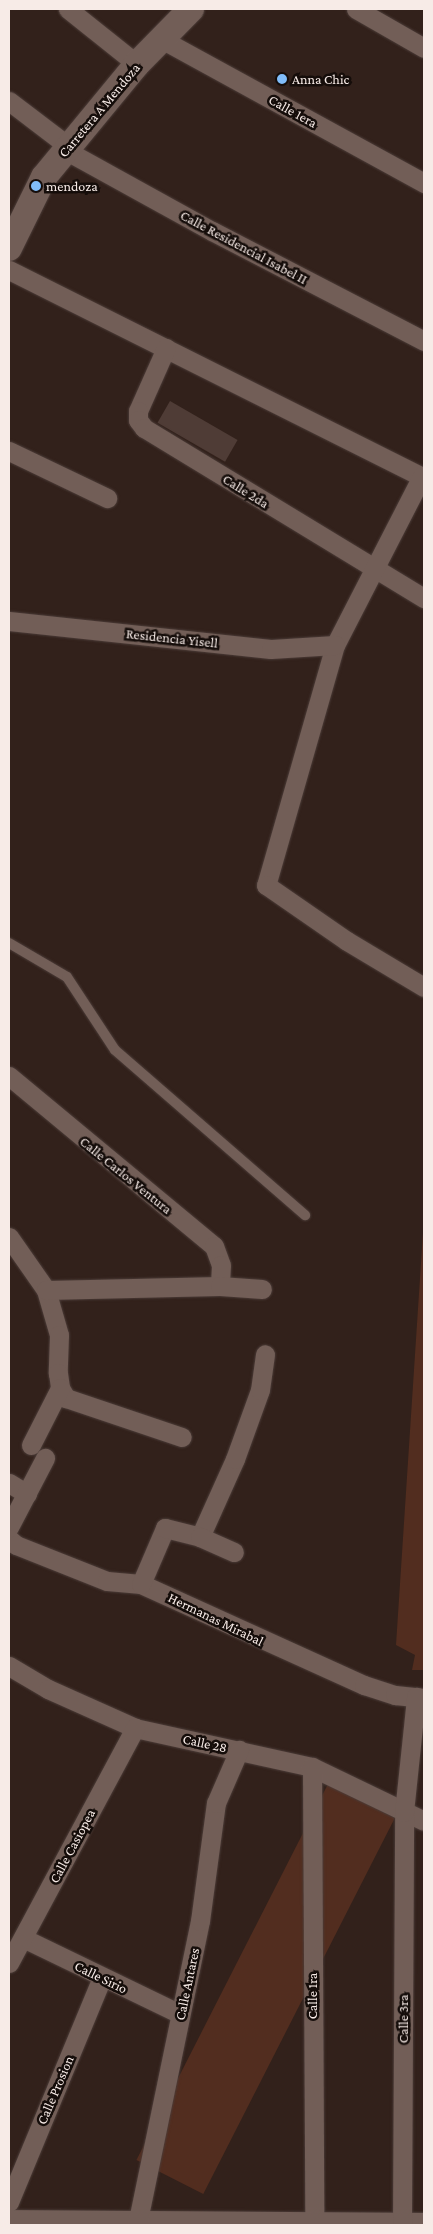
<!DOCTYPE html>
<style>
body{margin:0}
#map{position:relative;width:433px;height:2234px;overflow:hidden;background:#32211b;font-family:"Crimson Pro",serif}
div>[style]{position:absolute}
.green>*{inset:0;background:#522d1f;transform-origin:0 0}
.building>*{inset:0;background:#4f3c36;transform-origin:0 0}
.roads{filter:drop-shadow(0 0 1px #4b3c38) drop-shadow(0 0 1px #4b3c38)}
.lane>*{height:10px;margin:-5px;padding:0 5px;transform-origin:5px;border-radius:5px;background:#725e57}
.street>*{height:19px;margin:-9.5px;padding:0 9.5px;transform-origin:9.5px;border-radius:9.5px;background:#725e57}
.secondary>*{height:26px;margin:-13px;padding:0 13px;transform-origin:13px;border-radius:13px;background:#725e57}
.dots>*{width:14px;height:14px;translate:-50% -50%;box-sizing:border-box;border:2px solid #150d0a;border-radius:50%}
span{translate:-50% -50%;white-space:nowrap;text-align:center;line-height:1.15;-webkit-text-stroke:5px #150d0a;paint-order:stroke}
.poi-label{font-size:14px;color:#f7ebe7}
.left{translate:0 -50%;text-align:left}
.street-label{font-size:14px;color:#f7ebe7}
.frame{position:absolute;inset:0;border:10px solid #f7ebe7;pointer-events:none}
</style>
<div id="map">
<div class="green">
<i style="clip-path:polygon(424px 1217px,424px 1670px,412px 1670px,415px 1655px,396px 1645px)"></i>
<i style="left:328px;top:1784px;width:75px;height:422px;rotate:27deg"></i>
</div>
<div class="building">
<i style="left:170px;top:401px;width:78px;height:25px;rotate:30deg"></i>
</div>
<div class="roads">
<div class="lane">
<i style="left:9px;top:943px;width:67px;rotate:30.4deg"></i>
<i style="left:67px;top:977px;width:87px;rotate:56.7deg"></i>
<i style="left:115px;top:1050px;width:252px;rotate:41deg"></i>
</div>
<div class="street">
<i style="left:68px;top:9px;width:88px;rotate:38.6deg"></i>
<i style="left:356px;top:9px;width:78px;rotate:29.8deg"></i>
<i style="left:163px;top:40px;width:298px;rotate:28.7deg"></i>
<i style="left:9px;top:101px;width:74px;rotate:37.3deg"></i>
<i style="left:65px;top:150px;width:168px;rotate:28.9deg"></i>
<i style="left:212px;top:231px;width:239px;rotate:27.4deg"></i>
<i style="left:9px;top:270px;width:464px;rotate:26.6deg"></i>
<i style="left:166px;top:348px;width:69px;rotate:114deg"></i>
<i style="left:138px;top:411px;width:9px;rotate:90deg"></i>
<i style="left:138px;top:420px;width:10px;rotate:53deg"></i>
<i style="left:144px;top:428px;width:328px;rotate:31.3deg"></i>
<i style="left:9px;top:451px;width:109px;rotate:25.6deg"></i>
<i style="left:422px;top:476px;width:190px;rotate:117.2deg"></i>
<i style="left:335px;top:645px;width:250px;rotate:106deg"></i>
<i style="left:266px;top:885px;width:98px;rotate:34.7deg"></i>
<i style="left:347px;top:941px;width:90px;rotate:30.9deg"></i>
<i style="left:9px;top:621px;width:263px;rotate:6.1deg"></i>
<i style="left:271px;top:649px;width:64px;rotate:-3.6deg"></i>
<i style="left:9px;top:1076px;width:266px;rotate:39.7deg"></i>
<i style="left:214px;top:1246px;width:20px;rotate:70deg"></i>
<i style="left:221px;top:1265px;width:21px;rotate:93deg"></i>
<i style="left:9px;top:1237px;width:65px;rotate:55.1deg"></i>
<i style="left:46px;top:1290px;width:47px;rotate:73.9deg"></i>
<i style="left:59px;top:1335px;width:38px;rotate:92deg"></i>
<i style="left:58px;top:1373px;width:15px;rotate:82deg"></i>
<i style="left:60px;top:1388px;width:12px;rotate:59deg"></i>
<i style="left:66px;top:1398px;width:122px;rotate:18.6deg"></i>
<i style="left:46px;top:1290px;width:174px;rotate:-1.3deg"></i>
<i style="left:220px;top:1286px;width:42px;rotate:4.1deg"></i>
<i style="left:31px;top:1445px;width:64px;rotate:-63deg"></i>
<i style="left:9px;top:1483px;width:21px;rotate:31deg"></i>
<i style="left:9px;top:1527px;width:78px;rotate:-62.4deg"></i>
<i style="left:200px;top:1537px;width:85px;rotate:-65.8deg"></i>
<i style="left:235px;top:1459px;width:73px;rotate:-70.1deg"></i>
<i style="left:260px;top:1390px;width:36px;rotate:-82deg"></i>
<i style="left:9px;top:1539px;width:9px;rotate:41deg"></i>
<i style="left:16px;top:1545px;width:98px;rotate:21.6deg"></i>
<i style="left:107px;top:1581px;width:34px;rotate:5deg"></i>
<i style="left:141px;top:1584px;width:245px;rotate:24.4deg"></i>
<i style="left:364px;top:1685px;width:33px;rotate:18deg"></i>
<i style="left:395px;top:1695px;width:29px;rotate:6deg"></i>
<i style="left:141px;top:1584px;width:61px;rotate:-66.8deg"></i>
<i style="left:165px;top:1528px;width:36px;rotate:14deg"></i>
<i style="left:200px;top:1537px;width:37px;rotate:24deg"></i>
<i style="left:9px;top:1666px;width:45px;rotate:30.5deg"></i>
<i style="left:48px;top:1689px;width:95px;rotate:24.1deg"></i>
<i style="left:135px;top:1728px;width:181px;rotate:12.4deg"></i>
<i style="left:312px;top:1767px;width:124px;rotate:25.7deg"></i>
<i style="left:312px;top:1767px;width:458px;rotate:89.7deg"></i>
<i style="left:23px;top:1938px;width:174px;rotate:25.8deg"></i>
<i style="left:9px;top:1963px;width:267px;rotate:-61.8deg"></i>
<i style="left:9px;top:2202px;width:243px;rotate:-67.5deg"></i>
<i style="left:9px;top:2219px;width:415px;rotate:0.4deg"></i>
<i style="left:137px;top:2225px;width:310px;rotate:-78.3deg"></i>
<i style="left:200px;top:1921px;width:119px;rotate:-82.3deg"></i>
<i style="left:216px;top:1803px;width:58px;rotate:-66.5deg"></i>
<i style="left:402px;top:2225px;width:413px;rotate:-89.7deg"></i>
<i style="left:404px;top:1812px;width:116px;rotate:-84deg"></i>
</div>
<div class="secondary">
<i style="left:9px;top:248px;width:79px;rotate:-63.8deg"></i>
<i style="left:44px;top:177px;width:146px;rotate:-50.5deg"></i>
<i style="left:137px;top:64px;width:77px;rotate:-45.5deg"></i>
</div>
</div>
<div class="dots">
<i style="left:282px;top:79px;background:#81bdfa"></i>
<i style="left:36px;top:186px;background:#81bdfa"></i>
</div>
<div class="poi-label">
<span class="left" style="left:292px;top:79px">Anna Chic</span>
<span class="left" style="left:46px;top:186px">mendoza</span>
</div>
<div class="street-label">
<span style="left:99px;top:110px;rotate:-50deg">Carretera A Mendoza</span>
<span style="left:293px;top:111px;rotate:29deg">Calle 1era</span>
<span style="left:244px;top:247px;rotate:28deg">Calle Residencial Isabel II</span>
<span style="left:246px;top:491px;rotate:32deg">Calle 2da</span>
<span style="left:172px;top:638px;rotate:6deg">Residencia Yisell</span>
<span style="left:126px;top:1175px;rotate:39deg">Calle Carlos Ventura</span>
<span style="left:216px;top:1619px;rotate:26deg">Hermanas Mirabal</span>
<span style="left:205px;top:1743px;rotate:12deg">Calle 28</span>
<span style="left:72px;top:1846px;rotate:-62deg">Calle Casiopea</span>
<span style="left:101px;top:1977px;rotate:26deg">Calle Sirio</span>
<span style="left:187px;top:1984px;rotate:-78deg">Calle Antares</span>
<span style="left:312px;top:1996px;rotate:-90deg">Calle 1ra</span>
<span style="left:403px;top:2019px;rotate:-90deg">Calle 3ra</span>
<span style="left:55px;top:2090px;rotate:-67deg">Calle Prosion</span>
</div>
<div class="frame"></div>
</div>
